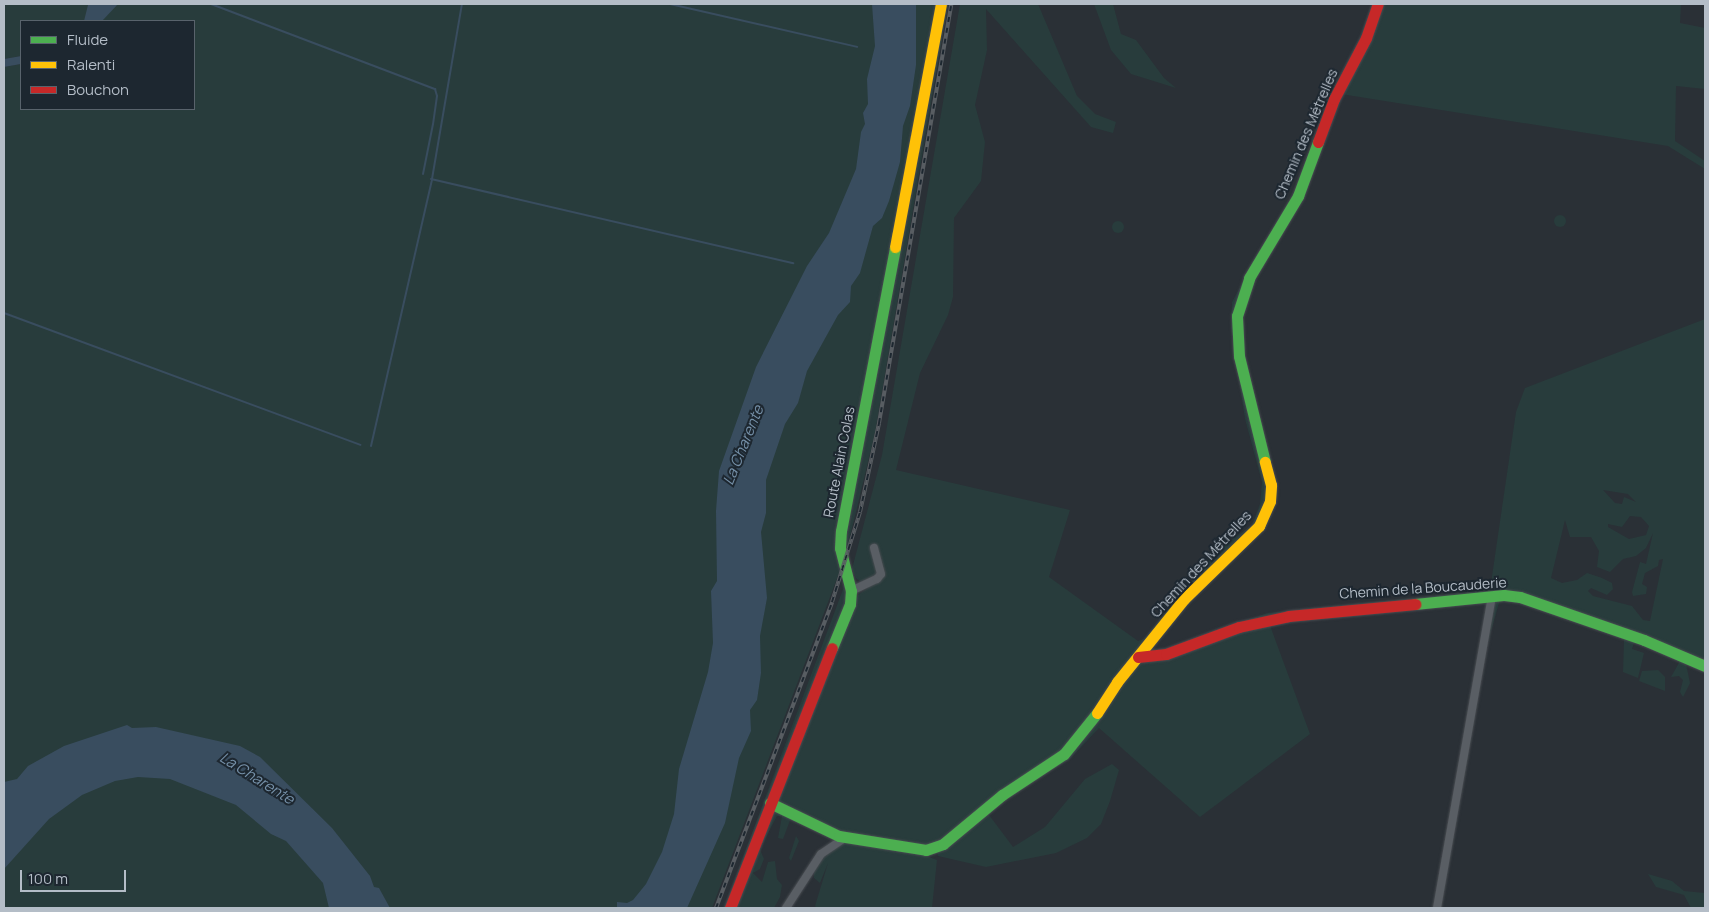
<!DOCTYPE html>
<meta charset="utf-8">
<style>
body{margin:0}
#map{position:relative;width:1709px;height:912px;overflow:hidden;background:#2a3036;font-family:Manrope,sans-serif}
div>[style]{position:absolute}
.green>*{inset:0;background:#283c3c}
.round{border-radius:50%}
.water>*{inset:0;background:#394d5f}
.stream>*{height:2px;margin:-1px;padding:0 1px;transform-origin:1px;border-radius:1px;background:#394d5f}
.roads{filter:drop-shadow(0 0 1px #484c51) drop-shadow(0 0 1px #484c51)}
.street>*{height:8px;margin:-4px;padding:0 4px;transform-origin:4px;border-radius:4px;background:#595e64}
.fast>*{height:11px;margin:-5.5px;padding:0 5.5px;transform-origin:5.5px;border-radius:5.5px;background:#4caf50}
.slow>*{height:11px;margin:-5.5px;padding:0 5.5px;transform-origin:5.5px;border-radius:5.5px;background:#ffc107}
.jam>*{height:11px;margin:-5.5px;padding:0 5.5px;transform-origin:5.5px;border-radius:5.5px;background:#c62828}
.rail>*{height:4px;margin-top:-2px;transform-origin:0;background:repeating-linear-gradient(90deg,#1d2730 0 5.5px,#585d62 0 11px);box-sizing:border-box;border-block:1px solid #585d62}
span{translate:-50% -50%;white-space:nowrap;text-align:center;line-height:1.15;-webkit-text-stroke:4px #1d2730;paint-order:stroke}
.street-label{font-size:14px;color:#b4bdc7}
.water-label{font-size:15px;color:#7691a9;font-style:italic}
.frame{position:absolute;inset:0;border:5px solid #b4bdc7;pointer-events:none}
.legend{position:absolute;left:20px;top:20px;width:175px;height:90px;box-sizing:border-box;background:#1d2730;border:1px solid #59636c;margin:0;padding:6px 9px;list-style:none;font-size:15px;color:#b4bdc7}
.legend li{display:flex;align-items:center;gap:10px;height:25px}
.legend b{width:25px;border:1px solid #59636c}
.scale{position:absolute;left:20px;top:870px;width:106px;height:22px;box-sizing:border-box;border:2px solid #b4bdc7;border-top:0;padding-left:6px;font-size:15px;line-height:18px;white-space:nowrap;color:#b4bdc7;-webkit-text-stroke:4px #1d2730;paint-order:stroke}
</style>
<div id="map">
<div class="green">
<i style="clip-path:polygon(4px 4px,936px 4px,841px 568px,712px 908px,4px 908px,4px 67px,21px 64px,21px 109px,194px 109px,194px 21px,21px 21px,21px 56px,4px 59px)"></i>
<i style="clip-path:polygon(945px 4px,948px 4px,875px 433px,846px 553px,844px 545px)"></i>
<i style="clip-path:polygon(960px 4px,1038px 4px,1077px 96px,1095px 114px,1116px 122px,1113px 133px,1091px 127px,986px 9px,987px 50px,975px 105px,985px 142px,981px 181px,954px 218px,953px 297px,948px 315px,920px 373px,896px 470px,1070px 510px,1049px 577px,1138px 641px,1144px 639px,1216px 551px,1252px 525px,1260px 504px,1262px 482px,1245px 419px,1231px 328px,1232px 302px,1248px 272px,1234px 317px,1266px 469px,1268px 498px,1258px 522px,1220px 560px,1072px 742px,932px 846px,847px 835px,777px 804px,858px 595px,868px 588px,856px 578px,852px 569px,882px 455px)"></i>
<i style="clip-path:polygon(1094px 4px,1113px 4px,1121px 34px,1136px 40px,1164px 78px,1176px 88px,1131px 74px,1111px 50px)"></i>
<i style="clip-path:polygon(1381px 4px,1681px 4px,1680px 23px,1705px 28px,1705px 89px,1676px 86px,1675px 141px,1705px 161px,1705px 169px,1668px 146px,1341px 94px)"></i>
<i class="round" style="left:1554px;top:215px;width:12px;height:12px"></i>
<i class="round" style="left:1112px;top:221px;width:12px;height:12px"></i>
<i style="clip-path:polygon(evenodd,1705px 319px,1705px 664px,1635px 639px,1632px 649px,1644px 653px,1638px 678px,1623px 672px,1624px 640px,1600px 627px,1516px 601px,1500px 599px,1487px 646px,1463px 784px,1486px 641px,1492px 609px,1498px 598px,1359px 604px,1183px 644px,1267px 613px,1490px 590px,1516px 412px,1525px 388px,1705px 319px,1603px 490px,1628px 494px,1636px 502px,1624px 497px,1622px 504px,1615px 503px,1603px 490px,1705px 319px,1630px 516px,1641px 517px,1649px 526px,1646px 535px,1629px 539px,1608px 527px,1608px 524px,1622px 527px,1630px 516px,1705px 319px,1565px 520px,1570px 537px,1591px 537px,1599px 551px,1597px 567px,1610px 572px,1623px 559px,1636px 556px,1646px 548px,1653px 533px,1646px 564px,1640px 562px,1632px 592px,1633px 596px,1646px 594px,1647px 587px,1642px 584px,1645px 573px,1658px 566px,1659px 560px,1663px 559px,1650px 621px,1643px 620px,1632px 606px,1593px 596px,1588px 591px,1591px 588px,1607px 595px,1613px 589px,1612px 583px,1602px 578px,1587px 573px,1577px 580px,1562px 583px,1551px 578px,1565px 520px)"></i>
<i style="clip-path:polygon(845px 584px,847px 599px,770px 810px,792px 815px,783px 839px,778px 838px,782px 816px,777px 816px,763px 843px,758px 845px,764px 859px,760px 869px,753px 873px,762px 882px,768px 862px,775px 861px,777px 879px,782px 885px,780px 897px,774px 908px,724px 908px)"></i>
<i style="clip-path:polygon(1268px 620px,1310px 734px,1200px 817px,1099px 728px,1069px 760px,1042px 775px,1138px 665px)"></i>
<i style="clip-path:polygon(1680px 661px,1686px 664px,1690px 683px,1683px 697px,1680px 692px,1683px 680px,1679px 676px,1671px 677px)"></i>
<i style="clip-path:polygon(1658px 670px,1665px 677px,1665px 691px,1639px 681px,1642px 671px)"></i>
<i style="clip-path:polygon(1112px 764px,1119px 770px,1110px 801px,1101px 824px,1087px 838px,1056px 853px,986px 867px,938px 856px,938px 852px,986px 811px,1013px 847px,1045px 827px,1085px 779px)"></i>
<i style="clip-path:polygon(796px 836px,799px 841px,791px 861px,789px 858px)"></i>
<i style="clip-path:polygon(841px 842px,924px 855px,937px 860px,932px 908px,817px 908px,815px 906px,828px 863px,820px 883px,814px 878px,814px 871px,824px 857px)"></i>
<i style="clip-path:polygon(1648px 874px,1672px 881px,1684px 891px,1705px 893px,1705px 908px,1691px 908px,1684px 895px,1656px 887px)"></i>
</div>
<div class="water">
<i style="clip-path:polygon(118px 4px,102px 21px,84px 21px,88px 5px)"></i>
<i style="clip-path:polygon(872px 4px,916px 4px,916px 65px,910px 106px,903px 126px,900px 162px,889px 201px,882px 218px,873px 226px,860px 273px,851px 286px,850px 302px,838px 315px,807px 371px,798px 403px,785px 424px,766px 480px,766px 513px,761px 532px,767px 598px,760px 636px,761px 673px,757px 700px,750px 710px,751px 731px,739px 758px,725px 823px,687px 908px,617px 908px,617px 902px,627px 903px,633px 900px,646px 884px,662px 852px,674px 814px,679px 769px,708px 672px,713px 643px,711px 591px,717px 581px,716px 511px,719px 471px,756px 367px,807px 266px,829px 233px,856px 169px,861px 132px,865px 124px,863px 113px,868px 104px,867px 79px,875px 46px)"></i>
<i style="clip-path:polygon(21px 56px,21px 64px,4px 67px,4px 59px)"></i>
<i style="clip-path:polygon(127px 725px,132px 728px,156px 727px,240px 746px,260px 757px,332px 828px,370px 876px,374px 887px,379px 888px,390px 908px,329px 908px,323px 883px,286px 841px,271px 834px,236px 805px,170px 779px,138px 777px,115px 781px,82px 795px,49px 819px,4px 869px,4px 782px,17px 779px,28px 766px,64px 746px)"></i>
</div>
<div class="stream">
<i style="left:211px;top:4px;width:240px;rotate:20.8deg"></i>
<i style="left:435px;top:89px;width:7px;rotate:74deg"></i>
<i style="left:437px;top:96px;width:28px;rotate:98deg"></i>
<i style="left:433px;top:124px;width:51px;rotate:101.3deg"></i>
<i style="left:670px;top:4px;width:192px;rotate:12.9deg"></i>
<i style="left:431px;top:179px;width:372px;rotate:13.1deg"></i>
<i style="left:4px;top:313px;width:380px;rotate:20.3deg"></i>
<i style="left:371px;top:446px;width:274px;rotate:-77.1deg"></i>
<i style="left:432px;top:179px;width:178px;rotate:-80.3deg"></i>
</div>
<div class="roads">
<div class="street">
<i style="left:851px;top:591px;width:29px;rotate:-25deg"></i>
<i style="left:877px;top:579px;width:6px;rotate:-51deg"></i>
<i style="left:881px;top:574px;width:27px;rotate:-105deg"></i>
<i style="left:786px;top:908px;width:64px;rotate:-57.1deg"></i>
<i style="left:821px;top:854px;width:29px;rotate:-34deg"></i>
<i style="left:1437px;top:908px;width:317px;rotate:-80deg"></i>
</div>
<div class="fast">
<i style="left:1265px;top:462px;width:109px;rotate:-103.8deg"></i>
<i style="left:1239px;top:356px;width:40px;rotate:-92.9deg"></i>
<i style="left:1237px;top:316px;width:40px;rotate:-72deg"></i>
<i style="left:1249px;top:278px;width:96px;rotate:-59.1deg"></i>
<i style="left:1298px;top:196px;width:58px;rotate:-69.7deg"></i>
<i style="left:1415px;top:604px;width:89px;rotate:-5.8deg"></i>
<i style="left:1504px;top:595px;width:16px;rotate:7deg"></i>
<i style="left:1520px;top:597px;width:131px;rotate:19.1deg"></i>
<i style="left:1644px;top:640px;width:66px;rotate:23.1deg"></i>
<i style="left:832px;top:648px;width:48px;rotate:-67.8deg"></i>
<i style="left:850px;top:604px;width:13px;rotate:-86deg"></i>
<i style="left:851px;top:591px;width:44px;rotate:-104.3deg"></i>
<i style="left:840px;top:548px;width:17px;rotate:-87deg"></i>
<i style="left:841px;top:531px;width:289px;rotate:-79.2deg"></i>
<i style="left:770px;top:803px;width:76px;rotate:25.6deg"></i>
<i style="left:839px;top:836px;width:88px;rotate:9.1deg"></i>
<i style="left:926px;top:850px;width:18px;rotate:-19deg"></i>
<i style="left:943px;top:844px;width:77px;rotate:-39.7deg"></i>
<i style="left:1002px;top:795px;width:74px;rotate:-33.5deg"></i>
<i style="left:1064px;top:754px;width:53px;rotate:-51.2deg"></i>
</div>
<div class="slow">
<i style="left:895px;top:247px;width:247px;rotate:-79.3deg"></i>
<i style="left:1097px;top:713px;width:37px;rotate:-57deg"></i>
<i style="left:1117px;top:682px;width:107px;rotate:-51.1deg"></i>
<i style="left:1184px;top:599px;width:105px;rotate:-44.2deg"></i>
<i style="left:1259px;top:526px;width:27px;rotate:-66deg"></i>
<i style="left:1270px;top:501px;width:16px;rotate:-86deg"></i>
<i style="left:1271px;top:485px;width:24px;rotate:-105deg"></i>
</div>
<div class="jam">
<i style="left:1318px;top:142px;width:46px;rotate:-69.6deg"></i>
<i style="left:1334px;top:99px;width:69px;rotate:-62.3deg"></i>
<i style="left:1366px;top:38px;width:36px;rotate:-71deg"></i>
<i style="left:1138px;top:657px;width:28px;rotate:-6deg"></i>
<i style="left:1166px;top:654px;width:78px;rotate:-20.3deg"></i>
<i style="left:1239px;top:627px;width:51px;rotate:-12.4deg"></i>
<i style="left:1289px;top:616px;width:127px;rotate:-5.4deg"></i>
<i style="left:730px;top:908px;width:279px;rotate:-68.6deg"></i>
</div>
</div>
<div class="rail">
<i style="left:716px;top:908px;width:327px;rotate:-69.2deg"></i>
<i style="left:832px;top:602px;width:94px;rotate:-72.7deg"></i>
<i style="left:860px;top:512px;width:91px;rotate:-77.9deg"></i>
<i style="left:879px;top:423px;width:425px;rotate:-80.2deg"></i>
</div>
<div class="street-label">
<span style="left:1306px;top:134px;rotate:-67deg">Chemin des Métrelles</span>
<span style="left:839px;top:462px;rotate:-79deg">Route Alain Colas</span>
<span style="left:1201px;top:564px;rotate:-47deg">Chemin des Métrelles</span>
<span style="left:1423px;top:588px;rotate:-4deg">Chemin de la Boucauderie</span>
</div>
<div class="water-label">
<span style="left:743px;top:445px;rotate:-68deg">La Charente</span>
<span style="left:257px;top:778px;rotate:32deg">La Charente</span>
</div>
<div class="frame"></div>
<ul class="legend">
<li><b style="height:6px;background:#4caf50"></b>Fluide</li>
<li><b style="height:6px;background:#ffc107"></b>Ralenti</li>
<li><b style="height:6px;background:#c62828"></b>Bouchon</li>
</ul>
<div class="scale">100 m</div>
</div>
